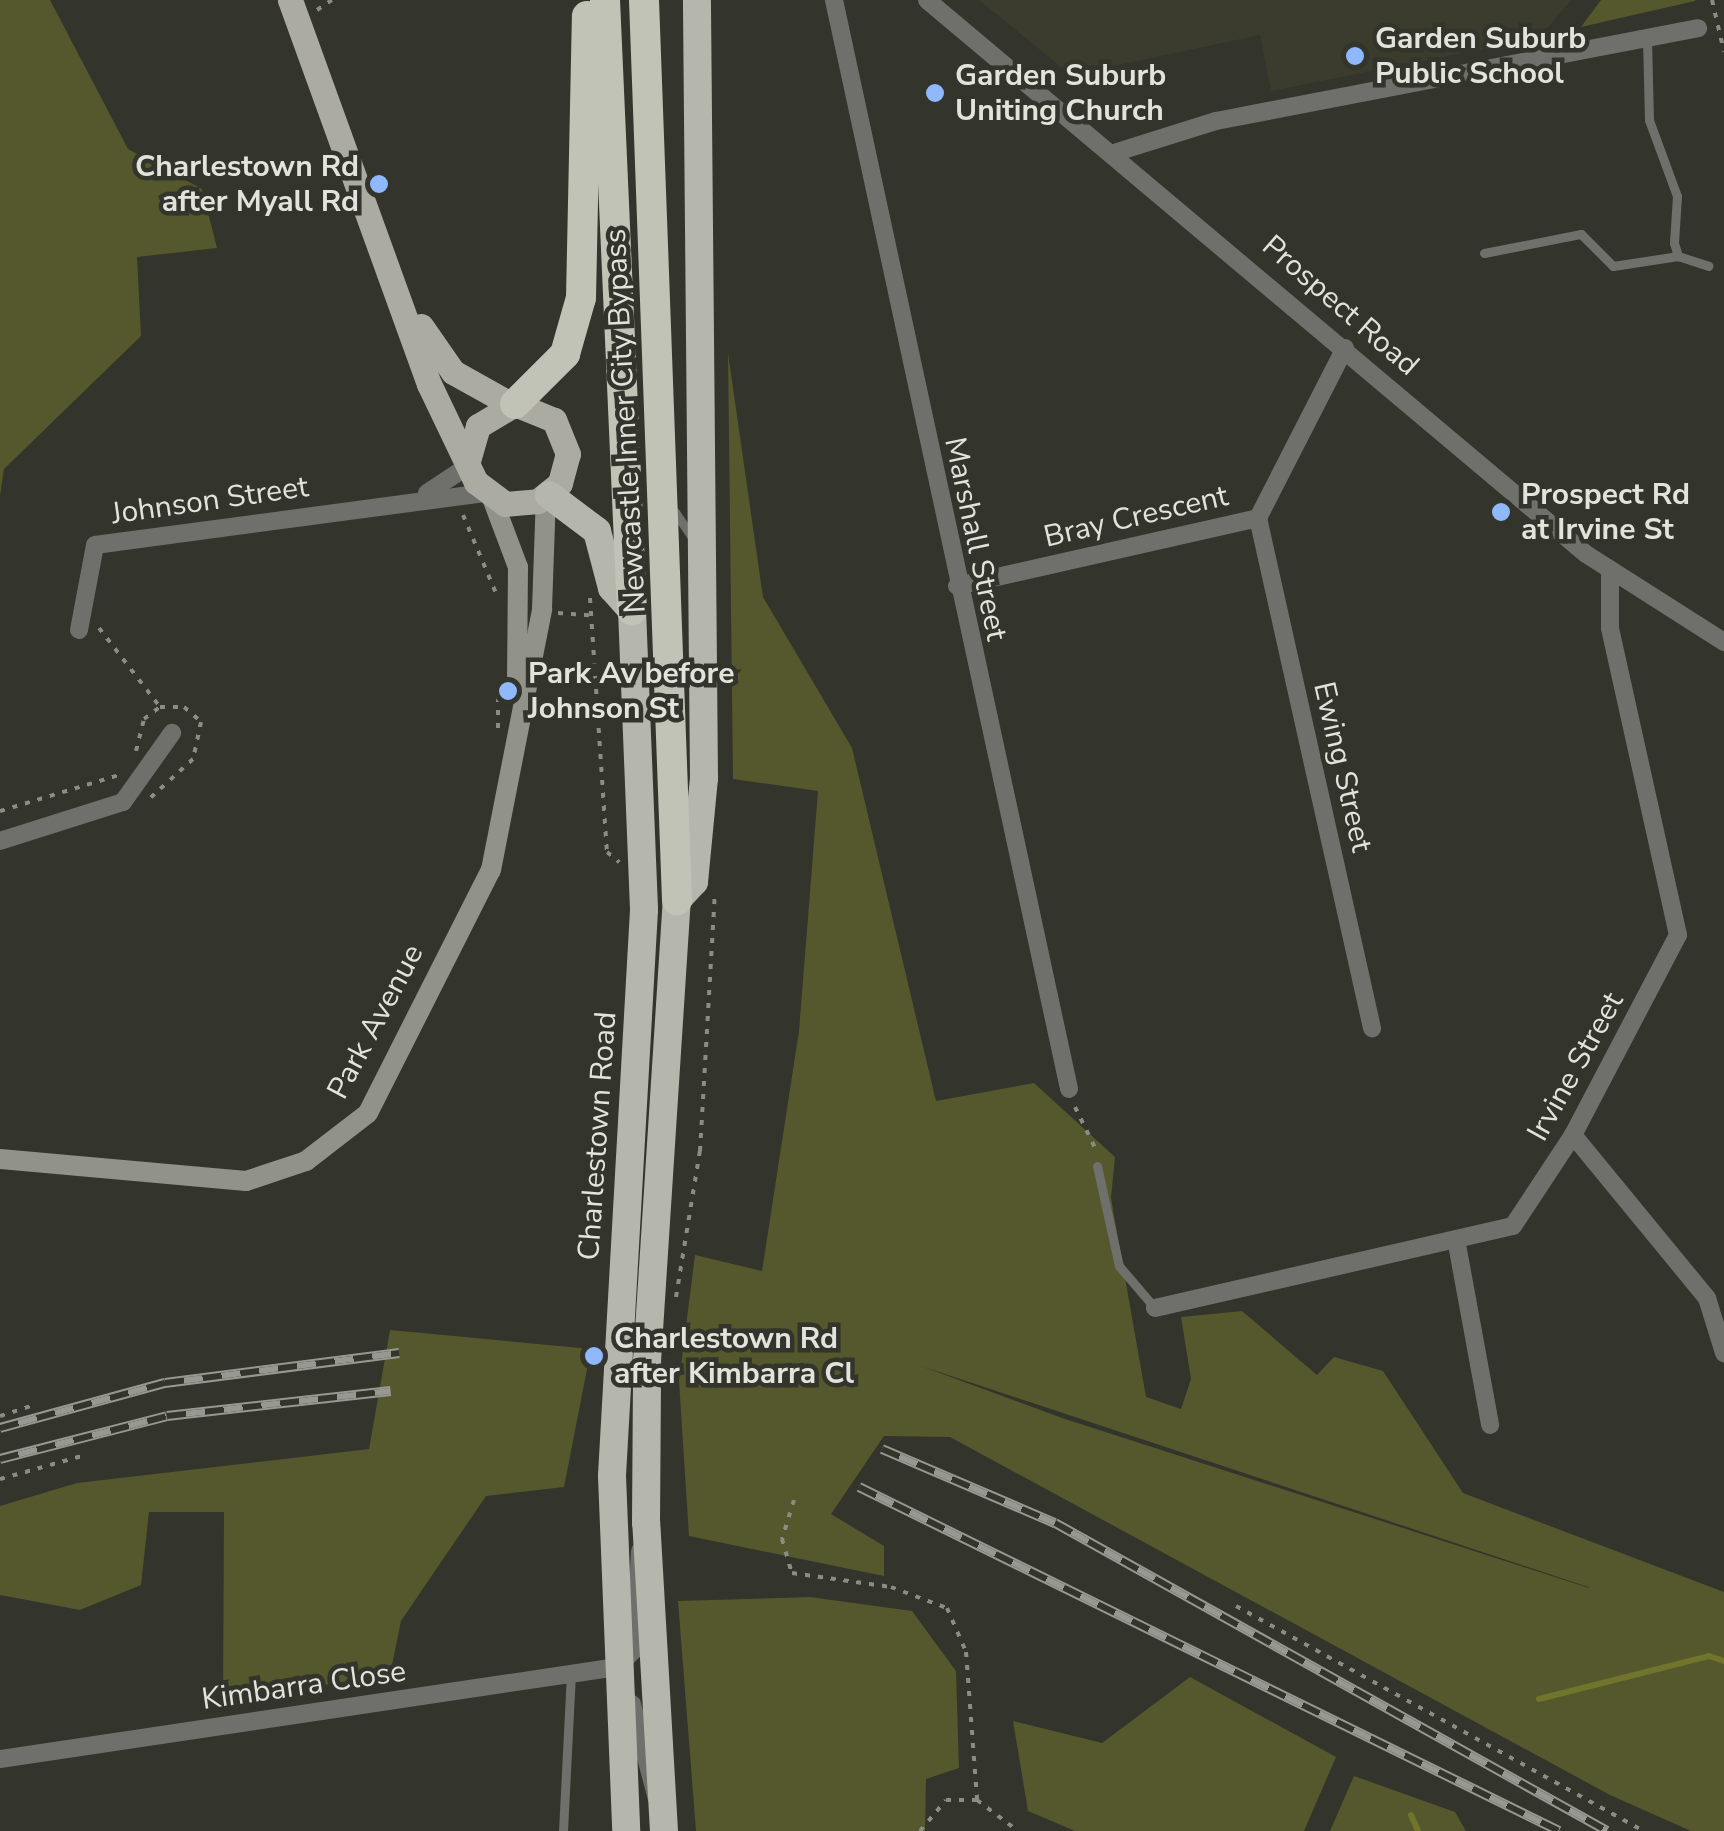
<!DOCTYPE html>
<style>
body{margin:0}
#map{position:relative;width:1724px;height:1831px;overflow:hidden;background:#33342b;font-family:"Nunito Sans",sans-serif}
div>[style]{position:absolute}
.built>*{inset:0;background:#3b3c2d}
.green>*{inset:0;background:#55572c}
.stream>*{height:6px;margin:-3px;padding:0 3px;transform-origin:3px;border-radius:3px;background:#71742b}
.path>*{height:4px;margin-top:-2px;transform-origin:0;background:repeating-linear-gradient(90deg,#8b8c84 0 5px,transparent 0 13px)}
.service>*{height:9px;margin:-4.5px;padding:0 4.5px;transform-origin:4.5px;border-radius:4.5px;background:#6f706b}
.minor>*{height:18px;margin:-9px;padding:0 9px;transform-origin:9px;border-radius:9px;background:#6f706b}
.secondary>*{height:20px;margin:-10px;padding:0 10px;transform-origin:10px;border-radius:10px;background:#91928a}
.primary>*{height:25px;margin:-12.5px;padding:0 12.5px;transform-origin:12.5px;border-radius:12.5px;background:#ababa2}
.trunk>*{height:28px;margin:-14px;padding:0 14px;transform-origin:14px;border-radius:14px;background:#b6b7ac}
.motorway>*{height:30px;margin:-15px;padding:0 15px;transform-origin:15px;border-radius:15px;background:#c2c3b7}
.rail>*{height:10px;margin-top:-5px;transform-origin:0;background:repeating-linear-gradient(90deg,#33342b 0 19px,#979891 0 38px);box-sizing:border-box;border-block:2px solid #979891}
.dots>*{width:28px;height:28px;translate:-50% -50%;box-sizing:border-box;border:5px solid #33342b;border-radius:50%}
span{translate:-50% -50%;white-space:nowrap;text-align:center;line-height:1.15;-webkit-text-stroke:9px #33342b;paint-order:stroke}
.poi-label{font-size:30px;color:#e2e3dd;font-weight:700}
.left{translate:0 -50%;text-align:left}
.right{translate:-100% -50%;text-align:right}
.street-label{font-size:30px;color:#e2e3dd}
</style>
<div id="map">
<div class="built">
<i style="clip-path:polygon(979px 0,1571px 0,1539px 38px,1271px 91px,1260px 35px,1071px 75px)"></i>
</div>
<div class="green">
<i style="clip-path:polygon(0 0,50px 0,128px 149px,202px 189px,217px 248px,137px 257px,141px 336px,4px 469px,0 496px)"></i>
<i style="clip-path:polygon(1601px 0,1695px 0,1695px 1px,1581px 27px)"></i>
<i style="clip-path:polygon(evenodd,728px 353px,763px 597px,852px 748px,936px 1101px,1034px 1083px,1115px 1157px,1111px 1198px,1146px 1397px,1181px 1409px,1191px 1379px,1181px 1317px,1242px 1311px,1317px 1375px,1334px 1357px,1383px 1371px,1463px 1493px,1724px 1592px,1724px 1831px,1691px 1831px,1610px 1795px,950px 1437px,884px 1436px,831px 1514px,884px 1546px,884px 1576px,689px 1536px,679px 1381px,695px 1255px,762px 1271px,799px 1031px,818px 791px,733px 779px,728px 353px,921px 1366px,1588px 1587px,1589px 1588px,1062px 1418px,921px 1366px)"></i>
<i style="clip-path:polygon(390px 1330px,591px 1349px,564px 1487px,486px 1496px,401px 1621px,390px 1675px,223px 1700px,224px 1512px,149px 1512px,141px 1585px,80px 1610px,0 1595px,0 1506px,77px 1483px,369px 1449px)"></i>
<i style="clip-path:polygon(810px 1597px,912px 1611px,956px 1671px,959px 1768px,926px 1779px,925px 1831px,696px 1831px,678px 1601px)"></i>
<i style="clip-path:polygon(1190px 1677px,1336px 1757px,1304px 1831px,1075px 1831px,1028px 1811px,1013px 1721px,1102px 1743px)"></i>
<i style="clip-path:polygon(1354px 1776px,1455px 1812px,1466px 1831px,1330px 1831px)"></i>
</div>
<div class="stream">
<i style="left:1539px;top:1699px;width:175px;rotate:-14.2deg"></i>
<i style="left:1709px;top:1656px;width:16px;rotate:18deg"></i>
<i style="left:1411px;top:1815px;width:17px;rotate:66deg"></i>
</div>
<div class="path">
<i style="left:1712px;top:0;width:53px;rotate:77deg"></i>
<i style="left:317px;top:10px;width:18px;rotate:-34deg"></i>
<i style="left:463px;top:515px;width:90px;rotate:67.1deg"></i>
<i style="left:590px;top:598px;width:255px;rotate:86.2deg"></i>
<i style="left:607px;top:852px;width:16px;rotate:40deg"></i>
<i style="left:558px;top:613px;width:31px;rotate:4deg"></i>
<i style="left:99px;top:628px;width:100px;rotate:52.3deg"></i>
<i style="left:498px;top:728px;width:45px;rotate:-90deg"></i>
<i style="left:136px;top:751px;width:33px;rotate:-76deg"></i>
<i style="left:144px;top:719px;width:20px;rotate:-37deg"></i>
<i style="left:160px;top:707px;width:24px"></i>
<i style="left:184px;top:707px;width:23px;rotate:41deg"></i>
<i style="left:201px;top:722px;width:38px;rotate:102deg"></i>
<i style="left:193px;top:759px;width:59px;rotate:137.7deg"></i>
<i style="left:0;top:811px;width:124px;rotate:-16.8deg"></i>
<i style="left:1075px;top:1107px;width:50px;rotate:63.9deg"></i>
<i style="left:676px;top:1297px;width:148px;rotate:-80.7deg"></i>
<i style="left:700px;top:1151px;width:257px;rotate:-86.7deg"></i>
<i style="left:0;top:1416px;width:32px;rotate:-18deg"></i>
<i style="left:0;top:1479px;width:85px;rotate:-15.7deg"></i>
<i style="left:794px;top:1500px;width:41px;rotate:107.1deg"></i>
<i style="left:782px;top:1539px;width:35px;rotate:74deg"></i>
<i style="left:792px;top:1573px;width:100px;rotate:8deg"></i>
<i style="left:891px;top:1587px;width:60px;rotate:20.6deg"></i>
<i style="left:947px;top:1608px;width:48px;rotate:66.6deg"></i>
<i style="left:966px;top:1652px;width:148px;rotate:85.7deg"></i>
<i style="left:1236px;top:1606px;width:466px;rotate:28.9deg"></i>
<i style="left:920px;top:1831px;width:40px;rotate:-50deg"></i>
<i style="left:946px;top:1800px;width:31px"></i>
<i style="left:977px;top:1800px;width:51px;rotate:37.1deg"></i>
</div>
<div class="service">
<i style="left:1647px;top:38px;width:82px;rotate:88.6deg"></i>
<i style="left:1649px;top:120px;width:81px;rotate:69.8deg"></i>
<i style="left:1677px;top:196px;width:47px;rotate:93.7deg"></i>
<i style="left:1674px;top:243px;width:14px;rotate:73deg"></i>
<i style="left:1678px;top:256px;width:32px;rotate:18deg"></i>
<i style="left:1484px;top:253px;width:99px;rotate:-11.1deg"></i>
<i style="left:1581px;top:234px;width:45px;rotate:45deg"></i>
<i style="left:1613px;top:266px;width:66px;rotate:-8.7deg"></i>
<i style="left:675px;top:512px;width:34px;rotate:56deg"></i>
<i style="left:1097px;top:1166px;width:102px;rotate:77.6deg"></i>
<i style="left:1119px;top:1266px;width:55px;rotate:49.4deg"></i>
<i style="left:563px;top:1831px;width:157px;rotate:-87.1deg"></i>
</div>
<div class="minor">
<i style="left:834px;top:0;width:1114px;rotate:77.82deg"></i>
<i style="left:927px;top:0;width:861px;rotate:40.05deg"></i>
<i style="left:1586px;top:554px;width:164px;rotate:32.5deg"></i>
<i style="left:1117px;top:152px;width:104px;rotate:-17.4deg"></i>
<i style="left:1216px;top:121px;width:491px;rotate:-10.9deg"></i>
<i style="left:427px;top:493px;width:49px;rotate:-33.4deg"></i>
<i style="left:1258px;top:518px;width:523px;rotate:77.4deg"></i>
<i style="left:1258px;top:518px;width:191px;rotate:-62.9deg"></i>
<i style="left:957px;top:586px;width:309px;rotate:-12.7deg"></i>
<i style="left:79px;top:630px;width:86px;rotate:-79.3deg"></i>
<i style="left:95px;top:545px;width:393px;rotate:-7.6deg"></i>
<i style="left:0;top:841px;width:129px;rotate:-17.6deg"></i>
<i style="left:123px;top:802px;width:85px;rotate:-54.6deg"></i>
<i style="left:1573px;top:1135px;width:211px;rotate:50.6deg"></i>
<i style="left:1707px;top:1298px;width:58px;rotate:72.8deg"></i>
<i style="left:1456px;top:1239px;width:189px;rotate:79.6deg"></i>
<i style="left:1155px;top:1308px;width:367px;rotate:-12.9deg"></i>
<i style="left:1513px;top:1226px;width:109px;rotate:-56.6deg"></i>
<i style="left:1573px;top:1135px;width:226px;rotate:-62.3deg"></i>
<i style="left:1678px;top:935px;width:314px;rotate:-102.5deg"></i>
<i style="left:1610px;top:628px;width:57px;rotate:-90deg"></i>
<i style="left:617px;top:1667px;width:25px;rotate:-45deg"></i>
<i style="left:635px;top:1649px;width:98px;rotate:-87.1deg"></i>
<i style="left:632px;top:1704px;width:98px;rotate:75.3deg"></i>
<i style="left:0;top:1759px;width:624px;rotate:-8.48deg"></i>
</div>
<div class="secondary">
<i style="left:492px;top:498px;width:74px;rotate:69.4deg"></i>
<i style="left:518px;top:567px;width:109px;rotate:90.5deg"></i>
<i style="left:0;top:1159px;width:247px;rotate:5.1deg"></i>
<i style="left:246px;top:1181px;width:63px;rotate:-18.4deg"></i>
<i style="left:306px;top:1161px;width:78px;rotate:-37.7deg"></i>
<i style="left:368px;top:1113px;width:272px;rotate:-63.2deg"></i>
<i style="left:491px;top:870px;width:266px;rotate:-78.9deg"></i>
<i style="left:542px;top:609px;width:113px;rotate:-88deg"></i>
</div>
<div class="primary">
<i style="left:290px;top:0;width:408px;rotate:70.1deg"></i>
<i style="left:429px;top:384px;width:109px;rotate:64.4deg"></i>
<i style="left:476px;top:482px;width:36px;rotate:37deg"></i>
<i style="left:505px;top:504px;width:33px;rotate:-5deg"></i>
<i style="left:538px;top:501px;width:28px;rotate:-39deg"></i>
<i style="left:560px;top:483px;width:30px;rotate:-75deg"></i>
<i style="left:568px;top:454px;width:37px;rotate:-112deg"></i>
<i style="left:554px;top:420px;width:42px;rotate:-157.7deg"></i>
<i style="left:515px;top:404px;width:43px;rotate:149.3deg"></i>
<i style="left:478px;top:426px;width:36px;rotate:106deg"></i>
<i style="left:421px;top:326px;width:56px;rotate:55.2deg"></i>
<i style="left:453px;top:372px;width:68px;rotate:29.2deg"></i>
</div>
<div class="trunk">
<i style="left:549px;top:495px;width:60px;rotate:36.9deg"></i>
<i style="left:597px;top:531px;width:59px;rotate:75.3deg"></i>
<i style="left:612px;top:588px;width:30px;rotate:48deg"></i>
<i style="left:632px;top:610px;width:300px;rotate:87.7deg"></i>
<i style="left:644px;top:910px;width:567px;rotate:93.24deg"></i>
<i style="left:612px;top:1476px;width:355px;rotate:87.7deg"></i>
<i style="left:664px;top:1831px;width:309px;rotate:-93.3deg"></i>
<i style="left:646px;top:1523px;width:162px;rotate:-89.6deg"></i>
<i style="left:647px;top:1361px;width:462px;rotate:-86.3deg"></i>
<i style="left:677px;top:900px;width:25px;rotate:-47deg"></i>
<i style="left:694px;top:882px;width:104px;rotate:-84.5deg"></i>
<i style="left:704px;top:778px;width:778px;rotate:-90.52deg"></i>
</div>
<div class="motorway">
<i style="left:605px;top:0;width:611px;rotate:87.47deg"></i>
<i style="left:644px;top:0;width:901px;rotate:87.9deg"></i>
<i style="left:515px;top:404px;width:71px;rotate:-45deg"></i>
<i style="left:565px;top:354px;width:58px;rotate:-74.1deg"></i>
<i style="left:581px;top:298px;width:282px;rotate:-88.8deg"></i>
</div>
<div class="rail">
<i style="left:0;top:1428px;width:171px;rotate:-15.3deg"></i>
<i style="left:165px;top:1383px;width:236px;rotate:-7.3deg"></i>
<i style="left:882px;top:1449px;width:188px;rotate:23.2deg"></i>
<i style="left:1055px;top:1523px;width:632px;rotate:29.16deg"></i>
<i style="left:0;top:1459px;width:172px;rotate:-14.4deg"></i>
<i style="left:167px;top:1416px;width:225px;rotate:-6.4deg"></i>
<i style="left:859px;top:1487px;width:780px;rotate:26.17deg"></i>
</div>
<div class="dots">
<i style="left:1355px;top:56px;background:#90b8fd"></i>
<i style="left:935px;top:93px;background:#90b8fd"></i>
<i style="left:379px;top:184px;background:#90b8fd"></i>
<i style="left:1501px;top:512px;background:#90b8fd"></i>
<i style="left:508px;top:691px;background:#90b8fd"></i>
<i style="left:594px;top:1356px;background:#90b8fd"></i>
</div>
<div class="poi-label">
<span class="left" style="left:1375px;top:56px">Garden Suburb<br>Public School</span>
<span class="left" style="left:955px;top:93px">Garden Suburb<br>Uniting Church</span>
<span class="right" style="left:359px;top:184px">Charlestown Rd<br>after Myall Rd</span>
<span class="left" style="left:1521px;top:512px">Prospect Rd<br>at Irvine St</span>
<span class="left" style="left:528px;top:691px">Park Av before<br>Johnson St</span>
<span class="left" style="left:614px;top:1356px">Charlestown Rd<br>after Kimbarra Cl</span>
</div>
<div class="street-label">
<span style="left:1340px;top:306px;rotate:41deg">Prospect Road</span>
<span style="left:626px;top:421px;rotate:-93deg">Newcastle Inner City Bypass</span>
<span style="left:210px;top:501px;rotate:-8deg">Johnson Street</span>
<span style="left:1136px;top:517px;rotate:-13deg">Bray Crescent</span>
<span style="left:975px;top:539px;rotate:78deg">Marshall Street</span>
<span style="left:1342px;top:767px;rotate:77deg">Ewing Street</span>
<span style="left:376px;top:1022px;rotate:-62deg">Park Avenue</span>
<span style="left:1576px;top:1067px;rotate:-61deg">Irvine Street</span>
<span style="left:598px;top:1136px;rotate:-86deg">Charlestown Road</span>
<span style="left:304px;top:1686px;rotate:-8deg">Kimbarra Close</span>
</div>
</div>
